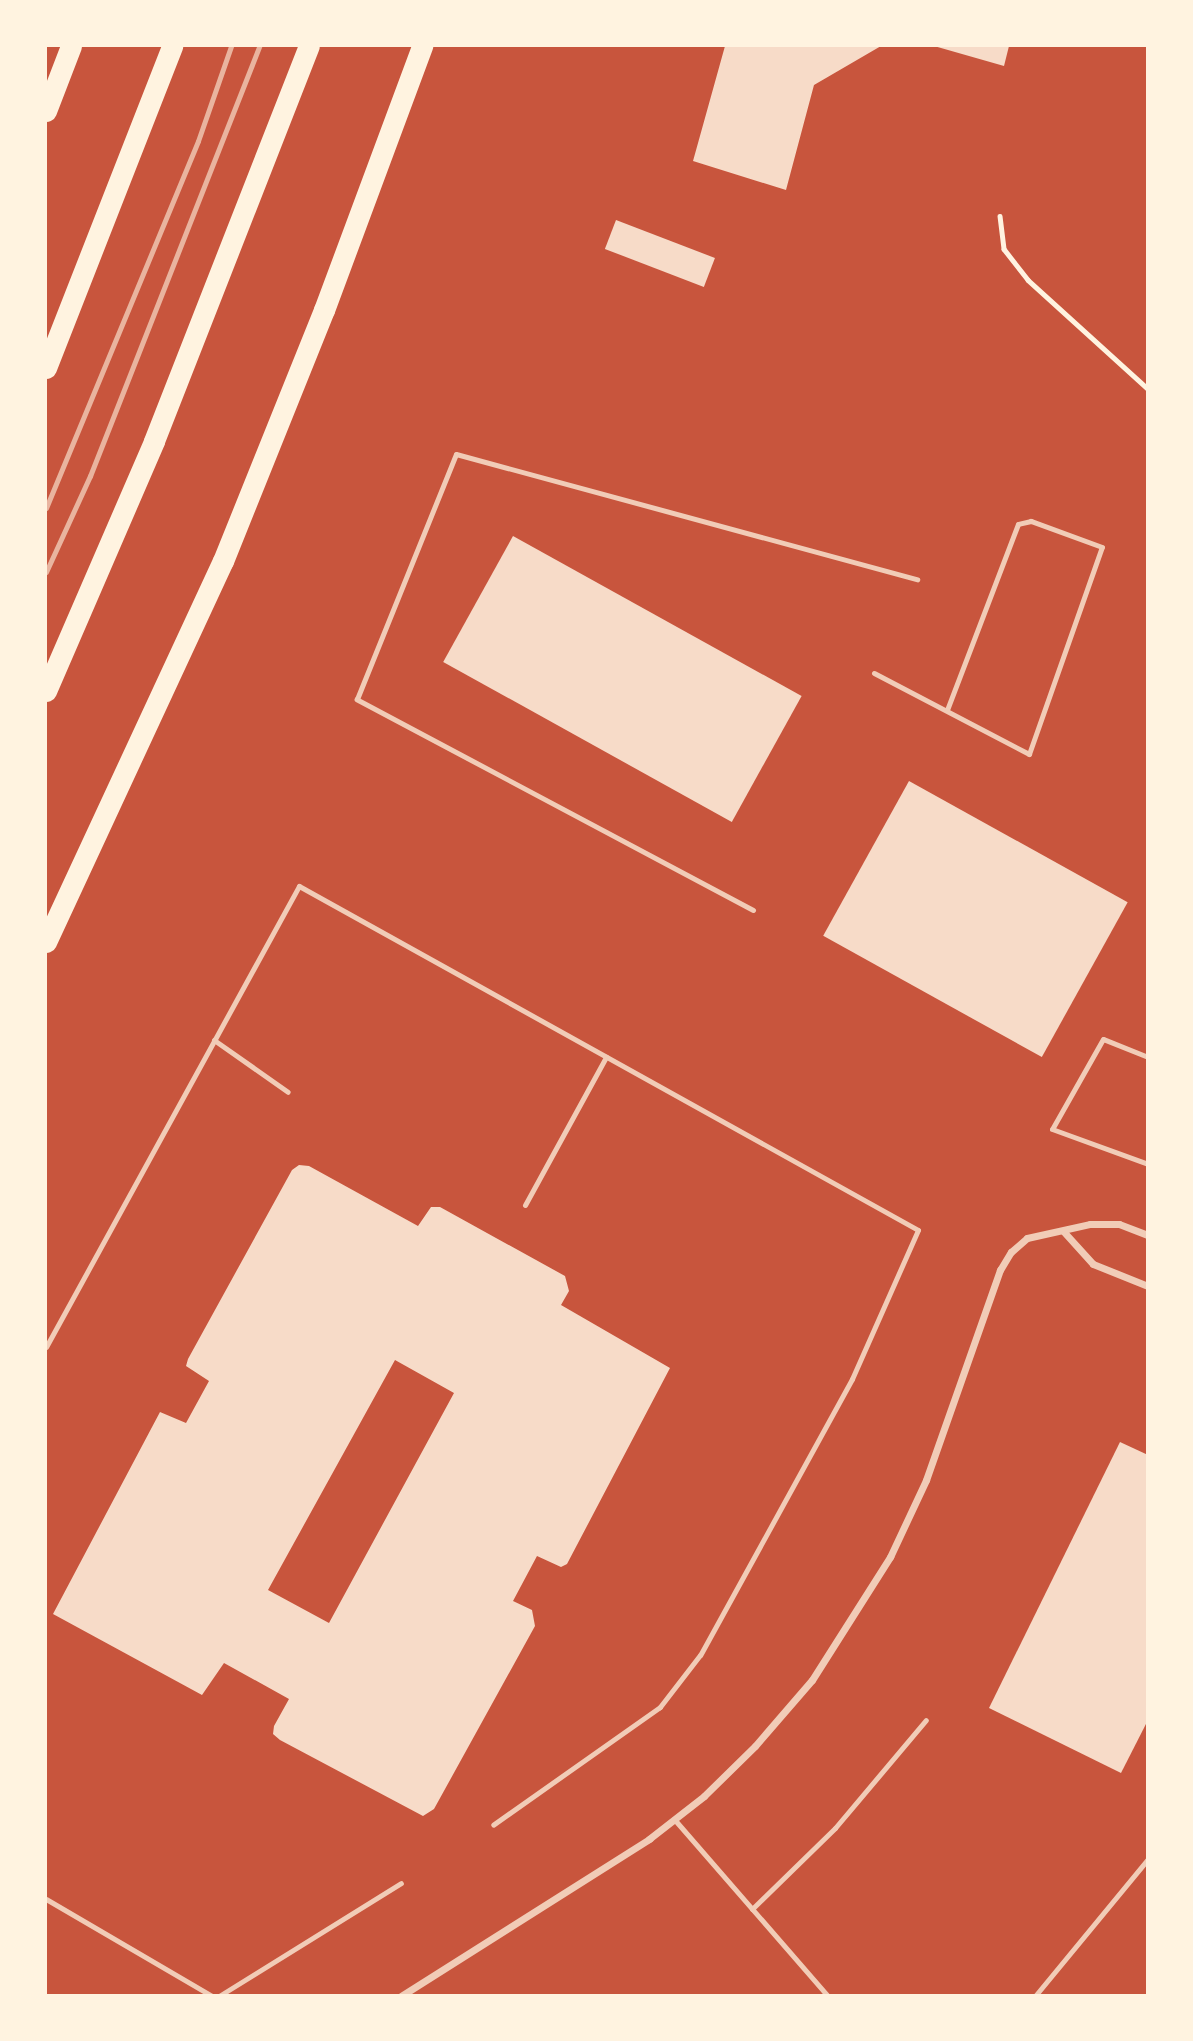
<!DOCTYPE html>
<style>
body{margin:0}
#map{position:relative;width:1193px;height:2041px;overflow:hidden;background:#c8553d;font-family:Mulish,sans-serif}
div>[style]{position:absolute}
.building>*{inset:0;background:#f7dbc8;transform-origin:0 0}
.path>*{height:4.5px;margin:-2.25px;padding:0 2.25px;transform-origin:2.25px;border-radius:2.25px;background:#fff3e0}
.service>*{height:5px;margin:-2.5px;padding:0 2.5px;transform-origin:2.5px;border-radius:2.5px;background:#f1ccb7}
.minor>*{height:7px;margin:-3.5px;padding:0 3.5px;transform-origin:3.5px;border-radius:3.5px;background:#f1ccb7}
.motorway>*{height:21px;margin:-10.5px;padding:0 10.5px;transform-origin:10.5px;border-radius:10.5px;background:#fff3e0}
.rail>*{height:5px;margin:-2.5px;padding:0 2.5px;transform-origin:2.5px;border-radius:2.5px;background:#e9b49f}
span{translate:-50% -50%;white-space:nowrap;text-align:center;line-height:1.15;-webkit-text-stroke:5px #fff3e0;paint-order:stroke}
.frame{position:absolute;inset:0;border:47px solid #fff3e0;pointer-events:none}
</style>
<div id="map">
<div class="building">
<i style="clip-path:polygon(725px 46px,881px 46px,814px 85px,786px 190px,693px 161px)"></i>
<i style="clip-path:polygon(934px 46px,1009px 46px,1004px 66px)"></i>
<i style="left:616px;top:220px;width:106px;height:31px;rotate:21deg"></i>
<i style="left:513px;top:536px;width:330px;height:144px;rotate:29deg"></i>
<i style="left:909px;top:781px;width:250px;height:177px;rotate:29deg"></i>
<i style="clip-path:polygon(evenodd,299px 1165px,309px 1166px,418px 1226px,431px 1207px,440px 1207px,565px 1276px,569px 1291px,561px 1305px,670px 1368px,567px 1564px,561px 1567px,537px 1556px,513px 1601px,532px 1610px,535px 1626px,434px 1809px,423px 1816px,280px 1740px,273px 1734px,274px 1726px,289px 1699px,224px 1663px,202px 1695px,53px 1614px,160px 1412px,186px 1423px,209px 1381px,186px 1366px,188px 1359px,292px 1170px,299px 1165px,395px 1360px,454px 1393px,329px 1623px,268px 1590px,395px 1360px)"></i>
<i style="clip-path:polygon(1120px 1442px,1148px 1455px,1148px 1720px,1121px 1773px,989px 1708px)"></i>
</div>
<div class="path">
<i style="left:1000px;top:216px;width:33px;rotate:83deg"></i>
<i style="left:1004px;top:249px;width:39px;rotate:52deg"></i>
<i style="left:1028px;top:280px;width:162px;rotate:42.2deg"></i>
</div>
<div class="service">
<i style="left:874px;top:673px;width:175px;rotate:27.6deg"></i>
<i style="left:1029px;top:754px;width:219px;rotate:-70.6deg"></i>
<i style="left:1102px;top:547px;width:76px;rotate:-159.9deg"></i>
<i style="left:1031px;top:521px;width:13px;rotate:167deg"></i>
<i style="left:1018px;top:524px;width:199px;rotate:110.9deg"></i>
<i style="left:753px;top:910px;width:449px;rotate:-152deg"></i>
<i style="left:357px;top:699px;width:264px;rotate:-68deg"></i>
<i style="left:456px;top:454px;width:478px;rotate:15.2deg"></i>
<i style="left:214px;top:1040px;width:90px;rotate:35.1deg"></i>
<i style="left:1148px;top:1057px;width:48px;rotate:-158.2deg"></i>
<i style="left:1103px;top:1039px;width:103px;rotate:119.5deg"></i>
<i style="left:1052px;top:1129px;width:102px;rotate:20deg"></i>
<i style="left:525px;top:1205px;width:169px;rotate:-61.3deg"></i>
<i style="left:46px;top:1347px;width:526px;rotate:-61.24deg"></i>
<i style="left:299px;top:886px;width:708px;rotate:29.06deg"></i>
<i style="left:918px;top:1230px;width:163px;rotate:113.9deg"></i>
<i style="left:852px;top:1379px;width:315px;rotate:118.8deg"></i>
<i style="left:700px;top:1655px;width:66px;rotate:127.6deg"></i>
<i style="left:660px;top:1707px;width:204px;rotate:144.8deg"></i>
<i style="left:674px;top:1819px;width:235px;rotate:49deg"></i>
<i style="left:46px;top:1899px;width:192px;rotate:30.3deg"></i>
<i style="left:752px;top:1909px;width:116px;rotate:-44.3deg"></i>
<i style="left:835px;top:1828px;width:141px;rotate:-49.9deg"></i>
<i style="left:219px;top:1996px;width:214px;rotate:-31.8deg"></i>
<i style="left:1035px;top:1996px;width:178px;rotate:-50.5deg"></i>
</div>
<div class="minor">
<i style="left:1064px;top:1232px;width:43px;rotate:47.8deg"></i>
<i style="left:1093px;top:1264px;width:59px;rotate:21.8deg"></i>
<i style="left:401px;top:1996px;width:294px;rotate:-32.3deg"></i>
<i style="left:649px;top:1839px;width:70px;rotate:-38deg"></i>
<i style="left:704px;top:1796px;width:71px;rotate:-44.4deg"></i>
<i style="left:755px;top:1746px;width:87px;rotate:-49.2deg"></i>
<i style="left:812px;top:1680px;width:146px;rotate:-57.6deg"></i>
<i style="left:890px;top:1557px;width:85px;rotate:-64.9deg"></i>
<i style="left:926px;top:1480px;width:223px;rotate:-70.6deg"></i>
<i style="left:1000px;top:1270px;width:21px;rotate:-59deg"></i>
<i style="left:1011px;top:1252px;width:21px;rotate:-41deg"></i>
<i style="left:1027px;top:1238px;width:65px;rotate:-12.5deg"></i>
<i style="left:1090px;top:1224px;width:29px"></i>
<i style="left:1119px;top:1224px;width:31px;rotate:21deg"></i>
</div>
<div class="motorway">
<i style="left:46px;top:111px;width:70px;rotate:-69deg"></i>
<i style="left:46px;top:368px;width:346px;rotate:-68.6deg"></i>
<i style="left:46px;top:691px;width:272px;rotate:-66.6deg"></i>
<i style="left:154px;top:441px;width:424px;rotate:-68.6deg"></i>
<i style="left:46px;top:942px;width:420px;rotate:-65.1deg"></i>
<i style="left:223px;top:561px;width:271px;rotate:-68.1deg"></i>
<i style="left:324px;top:310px;width:282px;rotate:-69.6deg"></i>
</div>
<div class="rail">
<i style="left:46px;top:508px;width:397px;rotate:-67.5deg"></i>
<i style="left:198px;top:141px;width:101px;rotate:-70.8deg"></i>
<i style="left:46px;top:572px;width:106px;rotate:-65.4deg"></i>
<i style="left:90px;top:476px;width:462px;rotate:-68.5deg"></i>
</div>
<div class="frame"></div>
</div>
